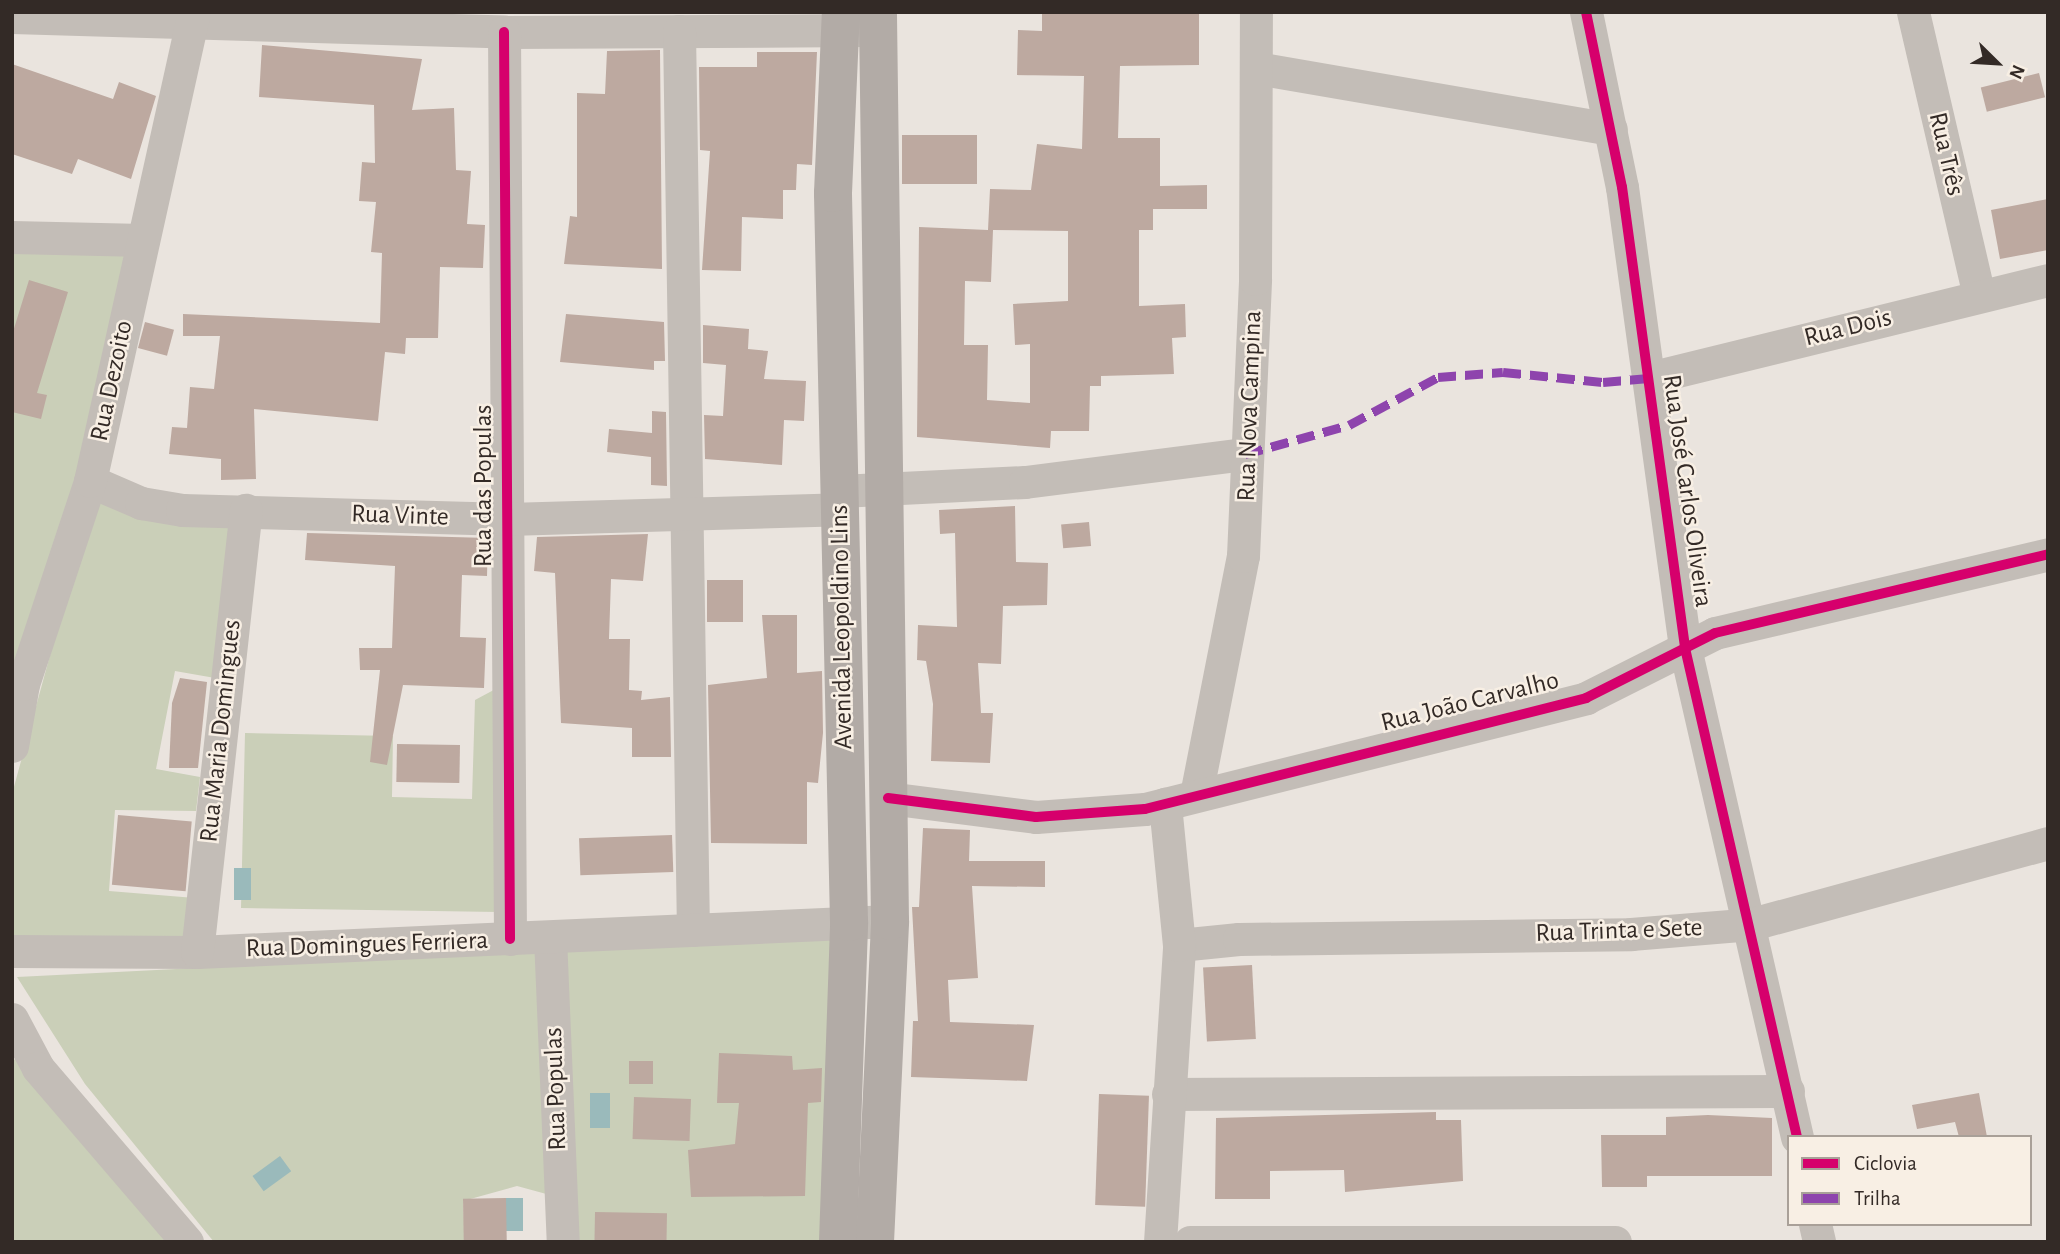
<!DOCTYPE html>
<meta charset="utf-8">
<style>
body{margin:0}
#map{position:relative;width:2060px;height:1254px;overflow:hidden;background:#eae4de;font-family:"Alegreya Sans",sans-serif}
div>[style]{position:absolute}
.green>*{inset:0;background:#cacfb8;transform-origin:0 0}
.water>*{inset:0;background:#9ababb;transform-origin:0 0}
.building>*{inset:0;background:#bda9a0;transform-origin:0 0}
.minor>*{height:33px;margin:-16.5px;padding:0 16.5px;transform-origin:16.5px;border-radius:16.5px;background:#c3bdb7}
.major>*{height:38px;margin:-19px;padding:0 19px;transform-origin:19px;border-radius:19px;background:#b2aba6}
.quiet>*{height:9px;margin-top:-4.5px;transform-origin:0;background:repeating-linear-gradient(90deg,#8e44ad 0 18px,transparent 0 27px)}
.cycleway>*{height:10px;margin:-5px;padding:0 5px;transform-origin:5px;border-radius:5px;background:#d6006c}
span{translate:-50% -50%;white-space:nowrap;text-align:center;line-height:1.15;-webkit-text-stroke:5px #f8efe4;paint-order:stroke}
.street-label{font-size:26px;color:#332a26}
.frame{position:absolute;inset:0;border:14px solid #332a26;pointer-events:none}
.legend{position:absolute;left:1787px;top:1135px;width:245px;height:91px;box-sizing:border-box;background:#f8efe4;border:2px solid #a9a098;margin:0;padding:9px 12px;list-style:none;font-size:21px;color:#332a26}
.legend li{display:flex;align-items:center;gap:14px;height:35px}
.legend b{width:35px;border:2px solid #a9a098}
.north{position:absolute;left:1962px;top:28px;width:70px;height:70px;-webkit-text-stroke:5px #f8efe4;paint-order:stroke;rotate:114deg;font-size:19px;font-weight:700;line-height:28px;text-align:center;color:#332a26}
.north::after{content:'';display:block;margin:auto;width:24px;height:32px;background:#332a26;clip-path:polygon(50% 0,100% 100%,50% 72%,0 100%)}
</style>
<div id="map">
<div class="green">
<i style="clip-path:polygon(12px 243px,130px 248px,82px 481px,12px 671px)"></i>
<i style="clip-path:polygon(95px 491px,236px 517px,215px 678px,175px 671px,156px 769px,200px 777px,196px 811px,115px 810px,109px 891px,195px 898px,189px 943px,12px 943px,12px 794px)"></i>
<i style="clip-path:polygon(503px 685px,498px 912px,241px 908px,245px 733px,393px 736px,392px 797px,472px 799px,475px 700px)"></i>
<i style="left:832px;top:937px;width:305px;height:269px;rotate:90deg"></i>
<i style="clip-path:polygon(538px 951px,550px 1195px,517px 1186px,463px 1201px,465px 1242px,214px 1242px,85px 1084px,17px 977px)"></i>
<i style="clip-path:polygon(19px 1057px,172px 1242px,12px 1242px,12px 1061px)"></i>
</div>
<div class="water">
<i style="left:234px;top:868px;width:17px;height:32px"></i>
<i style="left:590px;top:1093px;width:20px;height:35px"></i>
<i style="left:280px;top:1156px;width:19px;height:34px;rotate:54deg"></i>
<i style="left:506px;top:1198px;width:17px;height:33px"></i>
</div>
<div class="building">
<i style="clip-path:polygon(evenodd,1042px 12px,1199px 12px,1199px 65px,1120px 66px,1118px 138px,1160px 138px,1160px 186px,1207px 185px,1207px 209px,1153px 209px,1153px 230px,1139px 230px,1139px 306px,1185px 304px,1186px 337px,1172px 338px,1174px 374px,1101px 376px,1101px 386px,1090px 386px,1089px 431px,1051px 431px,1050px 448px,917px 437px,919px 227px,988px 230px,990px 189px,1031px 190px,1037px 144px,1082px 149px,1084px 76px,1017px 75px,1018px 30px,1042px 31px,1042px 12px,993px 230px,1068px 231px,1068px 301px,1013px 304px,1015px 345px,1030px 344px,1030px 403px,987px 400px,988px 345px,964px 345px,965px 281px,991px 282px,993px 230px)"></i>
<i style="clip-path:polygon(262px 45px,422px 59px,412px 110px,454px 108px,456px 170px,471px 171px,467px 224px,485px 225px,483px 268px,440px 267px,438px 338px,406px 338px,405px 354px,385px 352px,378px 421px,254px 409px,256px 479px,221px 480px,221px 459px,169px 454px,172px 427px,187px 428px,190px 387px,214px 389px,220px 336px,183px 336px,183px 314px,380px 323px,382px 253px,371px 252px,376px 202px,359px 201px,362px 162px,375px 163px,374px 105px,259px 97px)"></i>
<i style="clip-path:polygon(660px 50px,662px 269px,564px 264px,570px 216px,577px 217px,577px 93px,605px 94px,607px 51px)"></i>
<i style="clip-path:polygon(757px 52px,817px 52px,812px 165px,797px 164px,796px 190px,783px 190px,783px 219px,742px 217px,741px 271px,702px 270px,710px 151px,700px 150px,699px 67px,757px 67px)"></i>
<i style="clip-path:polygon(12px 64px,113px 99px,119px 82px,156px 96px,131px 179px,78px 159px,72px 174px,12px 154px)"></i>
<i style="left:2039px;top:73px;width:25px;height:60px;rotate:76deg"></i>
<i style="left:902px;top:135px;width:75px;height:49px"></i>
<i style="clip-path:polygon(2048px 199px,2048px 250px,2000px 259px,1991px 210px)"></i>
<i style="clip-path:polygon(29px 280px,68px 292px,37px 393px,47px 395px,41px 419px,12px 412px,12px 335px)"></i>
<i style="clip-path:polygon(566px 314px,664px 322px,665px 361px,654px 361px,654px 370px,560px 362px)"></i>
<i style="left:145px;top:322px;width:30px;height:27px;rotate:15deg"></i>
<i style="clip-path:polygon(703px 325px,749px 329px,748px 349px,768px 351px,764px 379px,806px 381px,804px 421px,784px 420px,782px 465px,705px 459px,704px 415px,723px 416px,726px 365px,703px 363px)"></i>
<i style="clip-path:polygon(652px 411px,666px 412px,667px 486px,651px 485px,651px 457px,607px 452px,609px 429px,652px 433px)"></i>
<i style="clip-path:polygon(1015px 506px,1016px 562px,1048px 563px,1047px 605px,1003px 606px,1001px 664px,978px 663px,981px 713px,993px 713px,990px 763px,931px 761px,933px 704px,926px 661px,917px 660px,918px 625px,957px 627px,955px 533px,940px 534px,939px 510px)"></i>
<i style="left:1089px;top:522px;width:24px;height:28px;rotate:85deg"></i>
<i style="clip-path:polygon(307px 533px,488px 538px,487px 576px,462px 575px,460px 637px,486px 638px,484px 688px,403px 685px,387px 765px,370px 762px,380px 670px,360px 670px,359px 648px,392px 648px,395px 566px,305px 560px)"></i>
<i style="clip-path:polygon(648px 534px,643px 581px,611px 579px,609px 639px,630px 639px,629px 690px,642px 691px,641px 700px,670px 697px,671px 757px,632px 757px,632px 728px,561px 723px,555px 573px,534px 571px,537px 537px)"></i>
<i style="left:707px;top:580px;width:36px;height:42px"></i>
<i style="clip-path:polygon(762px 615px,797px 615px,797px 673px,822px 671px,823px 733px,818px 783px,807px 782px,807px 844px,711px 843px,708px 685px,767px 678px)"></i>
<i style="clip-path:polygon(180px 678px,207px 682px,198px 768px,169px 768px,172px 703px)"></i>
<i style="left:397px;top:744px;width:63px;height:38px;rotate:1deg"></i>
<i style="left:118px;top:815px;width:74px;height:70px;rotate:5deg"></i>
<i style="clip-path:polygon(923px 828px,970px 830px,969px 861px,1045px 861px,1045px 887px,972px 886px,978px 978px,948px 980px,950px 1022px,1034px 1025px,1027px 1081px,911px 1077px,913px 1021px,918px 1021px,912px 907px,919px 907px)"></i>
<i style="left:672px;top:835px;width:37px;height:93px;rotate:88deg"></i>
<i style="left:1252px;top:965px;width:74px;height:49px;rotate:87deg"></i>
<i style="clip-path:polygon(719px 1053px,792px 1056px,793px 1070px,822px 1068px,821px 1102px,808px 1103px,805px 1196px,691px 1197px,688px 1150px,735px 1144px,739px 1103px,717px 1103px)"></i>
<i style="left:629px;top:1061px;width:24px;height:23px"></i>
<i style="clip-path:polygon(1979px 1093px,1987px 1137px,1959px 1137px,1955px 1122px,1917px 1129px,1912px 1105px)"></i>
<i style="left:1099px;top:1094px;width:50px;height:111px;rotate:2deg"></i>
<i style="left:634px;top:1097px;width:57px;height:42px;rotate:2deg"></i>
<i style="clip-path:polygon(1436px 1112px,1436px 1120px,1461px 1120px,1463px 1181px,1345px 1192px,1344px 1170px,1270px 1171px,1270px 1199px,1215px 1199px,1216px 1118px)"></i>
<i style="clip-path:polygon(1708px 1115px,1772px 1118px,1772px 1176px,1647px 1176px,1647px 1187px,1602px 1187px,1601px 1135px,1666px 1135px,1666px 1117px)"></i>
<i style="left:506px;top:1198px;width:44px;height:43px;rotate:89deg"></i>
<i style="left:595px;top:1212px;width:72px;height:30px;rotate:1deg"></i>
</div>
<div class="minor">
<i style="left:1586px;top:12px;width:179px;rotate:78.4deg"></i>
<i style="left:1622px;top:187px;width:465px;rotate:82.2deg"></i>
<i style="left:1685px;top:648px;width:502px;rotate:77.1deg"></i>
<i style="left:1913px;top:12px;width:291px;rotate:76.9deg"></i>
<i style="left:12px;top:17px;width:492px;rotate:1.7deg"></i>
<i style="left:504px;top:32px;width:360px;rotate:-0.3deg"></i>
<i style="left:679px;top:31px;width:899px;rotate:89.11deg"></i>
<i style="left:504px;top:32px;width:907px;rotate:89.62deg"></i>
<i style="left:1257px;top:68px;width:359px;rotate:9.8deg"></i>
<i style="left:12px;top:237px;width:131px;rotate:1.3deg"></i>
<i style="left:1649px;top:378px;width:411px;rotate:-13.8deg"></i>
<i style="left:90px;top:481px;width:56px;rotate:23.3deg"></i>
<i style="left:141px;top:503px;width:42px;rotate:9.7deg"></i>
<i style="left:182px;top:510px;width:326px;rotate:1.6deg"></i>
<i style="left:508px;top:519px;width:332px;rotate:-1.7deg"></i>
<i style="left:840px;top:491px;width:185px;rotate:-2.8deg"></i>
<i style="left:1025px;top:482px;width:222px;rotate:-7.3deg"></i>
<i style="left:12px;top:746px;width:63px;rotate:-79.9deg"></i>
<i style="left:23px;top:684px;width:214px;rotate:-71.7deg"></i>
<i style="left:90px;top:481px;width:480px;rotate:-77.5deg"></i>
<i style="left:1196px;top:795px;width:244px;rotate:-78.9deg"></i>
<i style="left:1243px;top:556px;width:277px;rotate:-87.5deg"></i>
<i style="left:1255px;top:279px;width:267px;rotate:-89.8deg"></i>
<i style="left:888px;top:798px;width:149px;rotate:7.3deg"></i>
<i style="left:1036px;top:817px;width:109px;rotate:-4.2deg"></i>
<i style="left:1145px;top:809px;width:455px;rotate:-14.1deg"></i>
<i style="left:1586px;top:698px;width:144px;rotate:-26.7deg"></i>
<i style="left:1715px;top:633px;width:342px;rotate:-13.3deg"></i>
<i style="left:550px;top:937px;width:305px;rotate:87.6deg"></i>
<i style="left:1179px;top:945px;width:60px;rotate:-5.7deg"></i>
<i style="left:1239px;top:939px;width:392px;rotate:-0.7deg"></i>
<i style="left:1631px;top:934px;width:121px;rotate:-4.7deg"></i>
<i style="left:1752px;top:924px;width:307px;rotate:-15.3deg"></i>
<i style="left:12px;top:951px;width:185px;rotate:0.3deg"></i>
<i style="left:197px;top:952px;width:694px;rotate:-2.56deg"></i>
<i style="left:197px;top:952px;width:445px;rotate:-83.7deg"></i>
<i style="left:12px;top:1019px;width:55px;rotate:62deg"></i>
<i style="left:38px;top:1068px;width:229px;rotate:49.4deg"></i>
<i style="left:1168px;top:1094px;width:620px;rotate:-0.28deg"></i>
<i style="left:1815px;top:1224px;width:18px;rotate:77deg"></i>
<i style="left:1160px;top:1242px;width:298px;rotate:-86.3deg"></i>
<i style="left:1179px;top:945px;width:142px;rotate:-95.7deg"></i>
<i style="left:1190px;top:1242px;width:425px"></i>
</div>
<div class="major">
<i style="left:838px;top:1242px;width:320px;rotate:-88deg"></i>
<i style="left:849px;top:922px;width:729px;rotate:-91.26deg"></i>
<i style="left:833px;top:193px;width:181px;rotate:-87.5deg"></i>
<i style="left:875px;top:1242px;width:321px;rotate:-87.3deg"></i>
<i style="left:890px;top:921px;width:909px;rotate:-90.76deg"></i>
</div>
<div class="quiet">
<i style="left:1245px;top:454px;width:108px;rotate:-15.6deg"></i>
<i style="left:1349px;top:425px;width:101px;rotate:-28.3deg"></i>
<i style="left:1438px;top:377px;width:65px;rotate:-4.4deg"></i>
<i style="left:1503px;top:372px;width:100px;rotate:5.7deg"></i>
<i style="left:1603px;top:382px;width:46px;rotate:-5deg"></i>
</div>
<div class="cycleway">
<i style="left:1586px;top:12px;width:179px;rotate:78.4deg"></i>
<i style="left:1622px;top:187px;width:465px;rotate:82.2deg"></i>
<i style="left:1685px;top:648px;width:502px;rotate:77.1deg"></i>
<i style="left:504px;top:32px;width:907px;rotate:89.62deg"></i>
<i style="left:888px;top:798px;width:149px;rotate:7.3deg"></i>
<i style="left:1036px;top:817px;width:109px;rotate:-4.2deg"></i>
<i style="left:1145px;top:809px;width:455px;rotate:-14.1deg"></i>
<i style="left:1586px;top:698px;width:144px;rotate:-26.7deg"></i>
<i style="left:1715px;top:633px;width:342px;rotate:-13.3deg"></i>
</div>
<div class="street-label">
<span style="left:1946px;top:154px;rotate:77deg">Rua Três</span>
<span style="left:1848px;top:328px;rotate:-14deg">Rua Dois</span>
<span style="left:112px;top:381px;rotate:-78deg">Rua Dezoito</span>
<span style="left:1250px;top:406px;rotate:-88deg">Rua Nova Campina</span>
<span style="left:484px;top:486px;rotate:-90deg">Rua das Populas</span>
<span style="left:1687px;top:491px;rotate:82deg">Rua José Carlos Oliveira</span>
<span style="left:400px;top:516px;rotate:2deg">Rua Vinte</span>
<span style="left:842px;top:627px;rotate:-91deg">Avenida Leopoldino Lins</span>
<span style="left:1470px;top:702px;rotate:-14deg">Rua João Carvalho</span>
<span style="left:221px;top:731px;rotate:-84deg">Rua Maria Domingues</span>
<span style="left:1619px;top:931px;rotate:-2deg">Rua Trinta e Sete</span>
<span style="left:367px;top:945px;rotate:-2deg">Rua Domingues Ferriera</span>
<span style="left:556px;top:1089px;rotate:-92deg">Rua Populas</span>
</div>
<div class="frame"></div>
<ul class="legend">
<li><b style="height:9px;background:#d6006c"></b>Ciclovia</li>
<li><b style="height:9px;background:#8e44ad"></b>Trilha</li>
</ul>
<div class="north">N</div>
</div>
